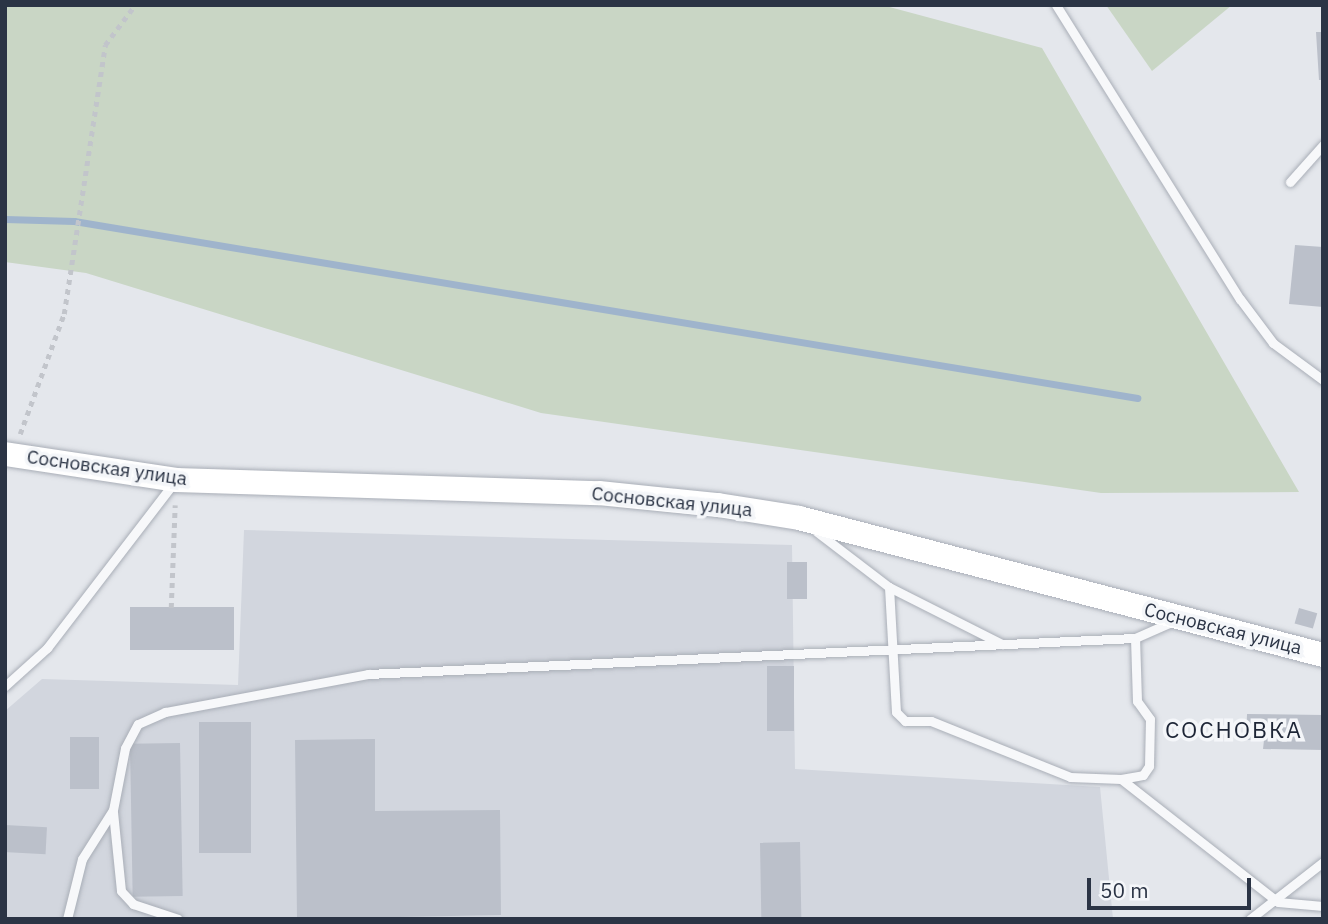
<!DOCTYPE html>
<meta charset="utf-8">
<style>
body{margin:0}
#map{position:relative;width:1328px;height:924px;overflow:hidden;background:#e4e7ec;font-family:"IBM Plex Sans",sans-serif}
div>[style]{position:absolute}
.built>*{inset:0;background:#d2d6de}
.green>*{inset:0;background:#c9d6c5}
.stream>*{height:7px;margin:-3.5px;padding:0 3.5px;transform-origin:3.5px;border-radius:3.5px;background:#9fb4cc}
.building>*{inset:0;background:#bbc0ca;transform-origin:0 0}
.path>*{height:4.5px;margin-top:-2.25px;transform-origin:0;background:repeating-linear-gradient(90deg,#c2c5cb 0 5px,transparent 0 10px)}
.roads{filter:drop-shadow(0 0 2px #a9aeb7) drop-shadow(0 0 2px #a9aeb7)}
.lane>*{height:9px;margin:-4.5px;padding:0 4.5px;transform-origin:4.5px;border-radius:4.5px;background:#f7f8fa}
.secondary>*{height:24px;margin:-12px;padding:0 12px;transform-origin:12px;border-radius:12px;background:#fff}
span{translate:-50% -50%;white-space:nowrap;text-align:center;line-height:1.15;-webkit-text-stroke:7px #f4f6f9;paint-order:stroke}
.street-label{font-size:19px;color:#2b3445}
.quarter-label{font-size:23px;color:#1d2536;letter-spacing:2px}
.frame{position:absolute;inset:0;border:7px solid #2b3445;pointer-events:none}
.scale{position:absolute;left:1087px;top:878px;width:164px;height:32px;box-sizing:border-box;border:4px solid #2b3445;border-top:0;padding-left:9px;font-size:21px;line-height:24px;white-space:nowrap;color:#2b3445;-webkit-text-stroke:5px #f4f6f9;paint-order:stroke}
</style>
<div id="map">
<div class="built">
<i style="clip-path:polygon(244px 530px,792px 545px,795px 769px,1100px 787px,1113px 919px,5px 919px,5px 711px,42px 679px,238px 685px)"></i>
</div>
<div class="green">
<i style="clip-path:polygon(5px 5px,882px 5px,1042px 48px,1299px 492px,1101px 493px,541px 413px,86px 273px,5px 262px)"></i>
<i style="clip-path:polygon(1106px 5px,1232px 5px,1152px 71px)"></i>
</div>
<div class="stream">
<i style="left:5px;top:219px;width:69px;rotate:1.7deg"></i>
<i style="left:74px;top:221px;width:1078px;rotate:9.45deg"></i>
</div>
<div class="building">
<i style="clip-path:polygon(1316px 32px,1323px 32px,1323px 80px,1319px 80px)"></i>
<i style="clip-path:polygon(1295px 245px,1323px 247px,1323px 307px,1289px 304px)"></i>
<i style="left:787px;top:562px;width:20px;height:37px"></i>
<i style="left:234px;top:607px;width:43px;height:104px;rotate:90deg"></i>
<i style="left:1299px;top:608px;width:19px;height:16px;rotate:16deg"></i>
<i style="left:794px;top:666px;width:65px;height:27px;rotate:90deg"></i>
<i style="clip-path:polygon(1247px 714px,1323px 715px,1323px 750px,1263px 749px,1264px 740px,1246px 740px)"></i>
<i style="left:199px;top:722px;width:52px;height:131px"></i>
<i style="left:70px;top:737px;width:29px;height:52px"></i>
<i style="clip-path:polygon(375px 739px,375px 811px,500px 810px,501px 915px,297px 919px,295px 740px)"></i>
<i style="left:180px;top:743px;width:153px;height:50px;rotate:89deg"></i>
<i style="left:5px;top:825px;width:42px;height:27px;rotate:3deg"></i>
<i style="left:800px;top:842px;width:77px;height:40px;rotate:89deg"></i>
</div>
<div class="path">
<i style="left:20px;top:434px;width:128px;rotate:-69.9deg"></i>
<i style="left:64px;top:314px;width:272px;rotate:-81.3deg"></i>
<i style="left:105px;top:45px;width:50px;rotate:-53.1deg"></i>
<i style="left:171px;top:608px;width:103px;rotate:-87.8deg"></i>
</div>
<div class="roads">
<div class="lane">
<i style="left:1056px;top:5px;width:347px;rotate:58deg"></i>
<i style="left:1240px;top:299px;width:55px;rotate:53.1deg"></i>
<i style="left:1273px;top:343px;width:62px;rotate:36.5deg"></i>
<i style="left:1290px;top:182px;width:50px;rotate:-48.3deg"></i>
<i style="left:817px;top:532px;width:91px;rotate:37.4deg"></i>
<i style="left:889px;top:587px;width:127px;rotate:26.8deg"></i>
<i style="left:889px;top:587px;width:125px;rotate:86.8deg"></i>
<i style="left:896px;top:712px;width:13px;rotate:45deg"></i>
<i style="left:905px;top:721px;width:26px"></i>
<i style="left:931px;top:721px;width:150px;rotate:21.9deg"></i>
<i style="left:1070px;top:777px;width:51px;rotate:2.2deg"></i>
<i style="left:1121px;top:779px;width:22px;rotate:-10deg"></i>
<i style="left:1143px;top:775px;width:11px;rotate:-56deg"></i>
<i style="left:1149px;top:766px;width:47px;rotate:-88.8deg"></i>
<i style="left:1150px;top:719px;width:22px;rotate:-126deg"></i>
<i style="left:1137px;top:701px;width:63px;rotate:-91.8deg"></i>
<i style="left:5px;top:686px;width:57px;rotate:-42.1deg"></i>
<i style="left:47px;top:648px;width:207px;rotate:-52.5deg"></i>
<i style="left:1121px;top:779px;width:199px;rotate:38.1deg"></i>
<i style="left:1278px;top:902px;width:45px;rotate:5.1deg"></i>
<i style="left:113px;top:812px;width:79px;rotate:84.2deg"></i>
<i style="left:121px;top:891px;width:18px;rotate:47deg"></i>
<i style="left:133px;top:904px;width:47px;rotate:18.4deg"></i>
<i style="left:67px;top:919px;width:62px;rotate:-76deg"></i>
<i style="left:82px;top:859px;width:58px;rotate:-57.7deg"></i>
<i style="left:113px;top:810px;width:63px;rotate:-79deg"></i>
<i style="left:125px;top:748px;width:27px;rotate:-62deg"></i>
<i style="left:138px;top:724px;width:30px;rotate:-24deg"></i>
<i style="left:165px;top:712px;width:207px;rotate:-10.6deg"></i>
<i style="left:368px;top:674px;width:768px;rotate:-2.69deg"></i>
<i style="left:1135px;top:638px;width:43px;rotate:-23.6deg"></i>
<i style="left:1250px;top:919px;width:93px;rotate:-38deg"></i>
</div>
<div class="secondary">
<i style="left:5px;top:454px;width:173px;rotate:8.6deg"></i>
<i style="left:176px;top:480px;width:423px;rotate:1.8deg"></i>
<i style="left:599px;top:493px;width:120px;rotate:5.8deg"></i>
<i style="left:718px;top:505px;width:82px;rotate:9.1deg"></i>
<i style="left:799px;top:518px;width:542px;rotate:14.65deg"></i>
</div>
</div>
<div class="street-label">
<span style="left:107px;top:468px;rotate:8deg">Сосновская улица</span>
<span style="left:672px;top:502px;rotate:6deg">Сосновская улица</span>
<span style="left:1223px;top:629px;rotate:14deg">Сосновская улица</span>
</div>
<div class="quarter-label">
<span style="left:1234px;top:729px">СОСНОВКА</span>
</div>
<div class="frame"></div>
<div class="scale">50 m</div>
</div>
